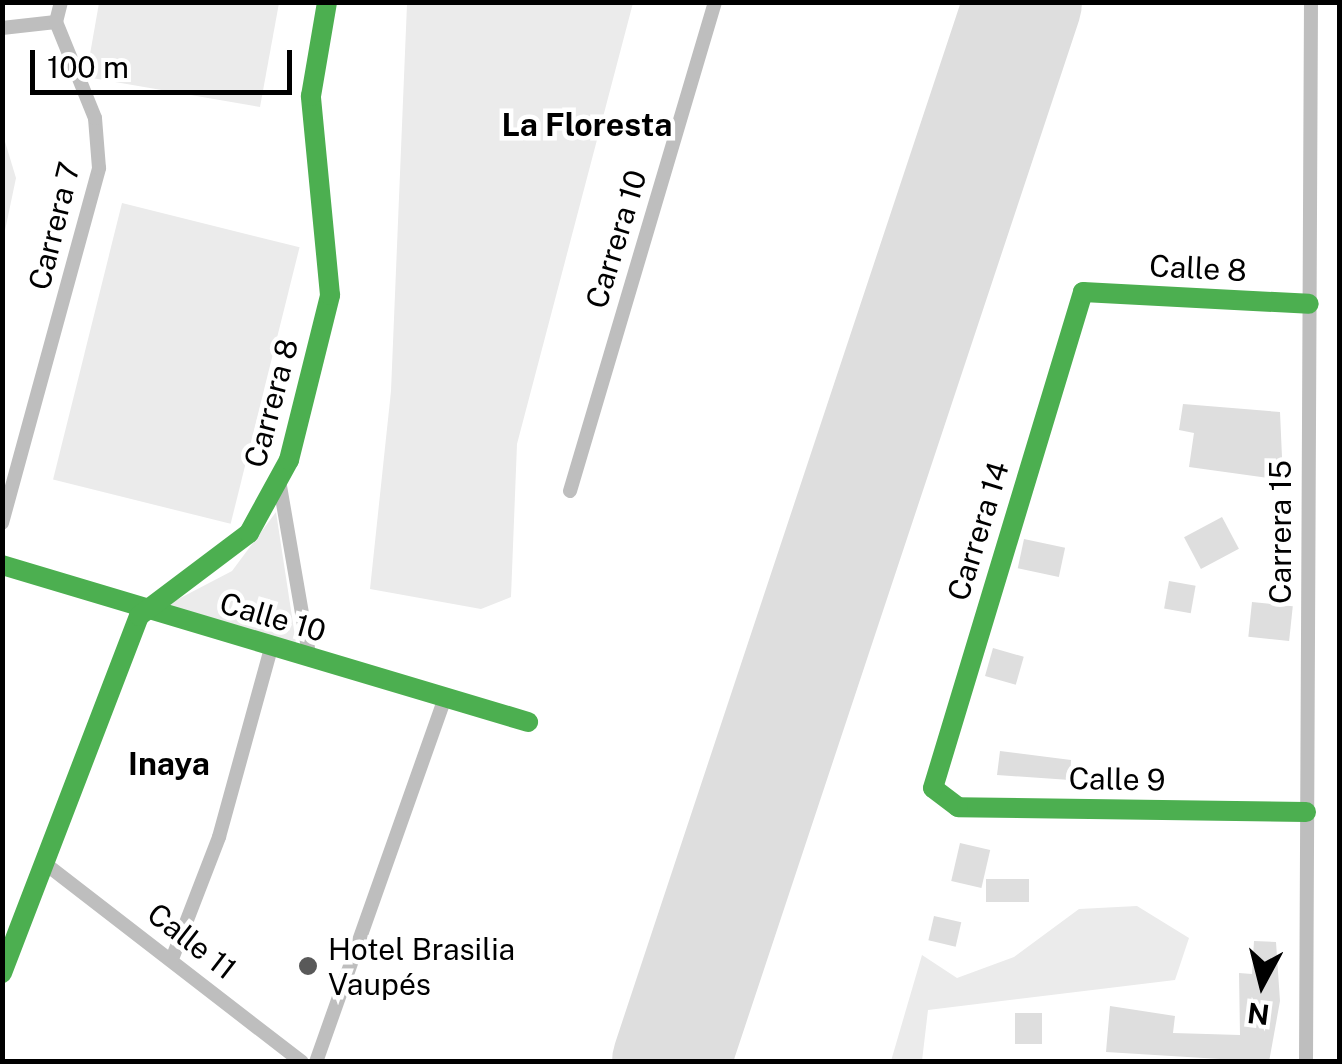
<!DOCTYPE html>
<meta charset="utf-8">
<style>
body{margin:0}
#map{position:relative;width:1342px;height:1064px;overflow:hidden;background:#fff;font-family:"Public Sans",sans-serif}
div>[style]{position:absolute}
.green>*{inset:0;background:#ebebeb;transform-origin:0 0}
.runway>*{height:118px;margin:-59px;padding:0 59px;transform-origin:59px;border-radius:59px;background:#dedede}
.building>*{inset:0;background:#dedede;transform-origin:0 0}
.street>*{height:14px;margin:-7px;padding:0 7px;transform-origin:7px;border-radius:7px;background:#bebebe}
.fast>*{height:20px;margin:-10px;padding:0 10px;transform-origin:10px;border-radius:10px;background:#4caf50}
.dots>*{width:28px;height:28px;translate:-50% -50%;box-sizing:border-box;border:5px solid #fff;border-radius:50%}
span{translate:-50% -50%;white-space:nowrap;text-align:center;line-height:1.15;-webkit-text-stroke:9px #fff;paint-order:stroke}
.street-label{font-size:30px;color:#000}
.poi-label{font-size:30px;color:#000}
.left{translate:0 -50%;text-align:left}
.neighbourhood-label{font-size:32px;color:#000;font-weight:700}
.frame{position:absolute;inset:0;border:5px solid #000;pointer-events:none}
.north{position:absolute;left:1212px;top:934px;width:100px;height:100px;-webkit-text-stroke:8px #fff;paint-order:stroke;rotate:187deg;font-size:28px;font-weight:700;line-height:40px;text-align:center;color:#000}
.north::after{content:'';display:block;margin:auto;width:35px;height:45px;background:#000;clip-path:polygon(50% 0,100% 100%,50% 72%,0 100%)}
.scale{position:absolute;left:30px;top:50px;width:262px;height:45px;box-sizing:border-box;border:5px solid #000;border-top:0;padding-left:12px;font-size:30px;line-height:35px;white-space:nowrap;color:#000;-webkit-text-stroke:8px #fff;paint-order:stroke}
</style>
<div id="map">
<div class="green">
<i style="clip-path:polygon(99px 3px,279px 3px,260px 107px,86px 77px)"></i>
<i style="clip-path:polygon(633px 3px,517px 444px,511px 597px,481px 609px,370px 589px,391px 391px,407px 4px)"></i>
<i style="clip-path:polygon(3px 135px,16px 178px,3px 240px,2px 135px)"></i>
<i style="left:122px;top:203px;width:183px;height:285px;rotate:14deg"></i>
<i style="clip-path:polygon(276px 512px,296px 643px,165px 606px,232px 571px)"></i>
<i style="clip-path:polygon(1137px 906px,1189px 938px,1175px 980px,928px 1010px,922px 1061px,891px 1061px,922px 955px,957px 978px,1014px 957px,1079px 909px)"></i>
</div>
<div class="runway">
<i style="left:671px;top:1062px;width:1117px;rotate:-71.63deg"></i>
</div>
<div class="building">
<i style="clip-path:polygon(1183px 404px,1280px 412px,1283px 480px,1189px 467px,1194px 433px,1179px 430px)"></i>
<i style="left:1222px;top:517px;width:36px;height:43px;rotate:62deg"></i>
<i style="left:1024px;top:539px;width:42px;height:30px;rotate:12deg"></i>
<i style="left:1169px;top:581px;width:27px;height:28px;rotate:10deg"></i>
<i style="left:1252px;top:602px;width:41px;height:35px;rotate:6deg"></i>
<i style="left:993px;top:648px;width:32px;height:29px;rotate:16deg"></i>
<i style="clip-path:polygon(1000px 751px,1071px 760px,1070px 780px,997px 775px)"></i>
<i style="left:960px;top:843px;width:31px;height:39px;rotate:13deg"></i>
<i style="left:1029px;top:879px;width:23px;height:43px;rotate:90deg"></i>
<i style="left:934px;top:916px;width:28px;height:25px;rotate:13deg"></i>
<i style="clip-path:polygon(1254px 941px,1276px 942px,1280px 1001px,1269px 1062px,1106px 1052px,1110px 1006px,1175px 1016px,1173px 1033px,1240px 1035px,1239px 973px,1252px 974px)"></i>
<i style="left:1015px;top:1013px;width:27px;height:31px"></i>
</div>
<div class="street">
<i style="left:2px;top:28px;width:54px;rotate:-6.3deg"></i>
<i style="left:280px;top:486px;width:176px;rotate:80.2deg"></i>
<i style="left:570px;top:491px;width:510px;rotate:-73.48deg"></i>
<i style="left:2px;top:523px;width:368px;rotate:-74.7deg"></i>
<i style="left:99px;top:168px;width:50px;rotate:-94.6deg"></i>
<i style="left:95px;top:118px;width:104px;rotate:-112.1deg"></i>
<i style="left:56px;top:22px;width:21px;rotate:-76deg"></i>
<i style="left:47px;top:865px;width:322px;rotate:37.7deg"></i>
<i style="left:172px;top:959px;width:131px;rotate:-68.9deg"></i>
<i style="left:219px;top:837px;width:196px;rotate:-74.6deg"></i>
<i style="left:316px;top:1062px;width:386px;rotate:-70.5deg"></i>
<i style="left:1306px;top:1062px;width:1060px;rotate:-89.73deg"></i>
</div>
<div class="fast">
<i style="left:2px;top:565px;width:549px;rotate:16.62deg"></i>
<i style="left:1306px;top:812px;width:348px;rotate:-179.2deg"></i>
<i style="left:958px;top:807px;width:31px;rotate:-143deg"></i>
<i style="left:933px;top:788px;width:518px;rotate:-73.17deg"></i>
<i style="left:1083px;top:292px;width:226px;rotate:3deg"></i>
<i style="left:2px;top:973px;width:382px;rotate:-69deg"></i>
<i style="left:139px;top:616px;width:138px;rotate:-37deg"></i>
<i style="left:249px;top:533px;width:83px;rotate:-61.3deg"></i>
<i style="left:289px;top:460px;width:170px;rotate:-76deg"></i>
<i style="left:330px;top:295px;width:200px;rotate:-95.5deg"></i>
<i style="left:311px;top:96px;width:95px;rotate:-80.3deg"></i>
</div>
<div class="dots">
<i style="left:308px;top:966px;background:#595959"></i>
</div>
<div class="street-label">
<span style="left:54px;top:226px;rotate:-76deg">Carrera 7</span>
<span style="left:616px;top:239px;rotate:-73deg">Carrera 10</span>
<span style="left:1198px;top:268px;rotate:3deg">Calle 8</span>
<span style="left:271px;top:403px;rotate:-75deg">Carrera 8</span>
<span style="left:978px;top:531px;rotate:-73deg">Carrera 14</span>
<span style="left:1280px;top:532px;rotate:-90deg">Carrera 15</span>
<span style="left:273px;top:617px;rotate:16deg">Calle 10</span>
<span style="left:1117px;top:779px;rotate:1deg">Calle 9</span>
<span style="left:192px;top:941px;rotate:38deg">Calle 11</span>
</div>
<div class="poi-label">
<span class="left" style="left:328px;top:966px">Hotel Brasilia<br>Vaupés</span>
</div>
<div class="neighbourhood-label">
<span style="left:587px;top:125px">La Floresta</span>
<span style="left:169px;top:764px">Inaya</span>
</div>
<div class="frame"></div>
<div class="north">N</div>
<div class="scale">100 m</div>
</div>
